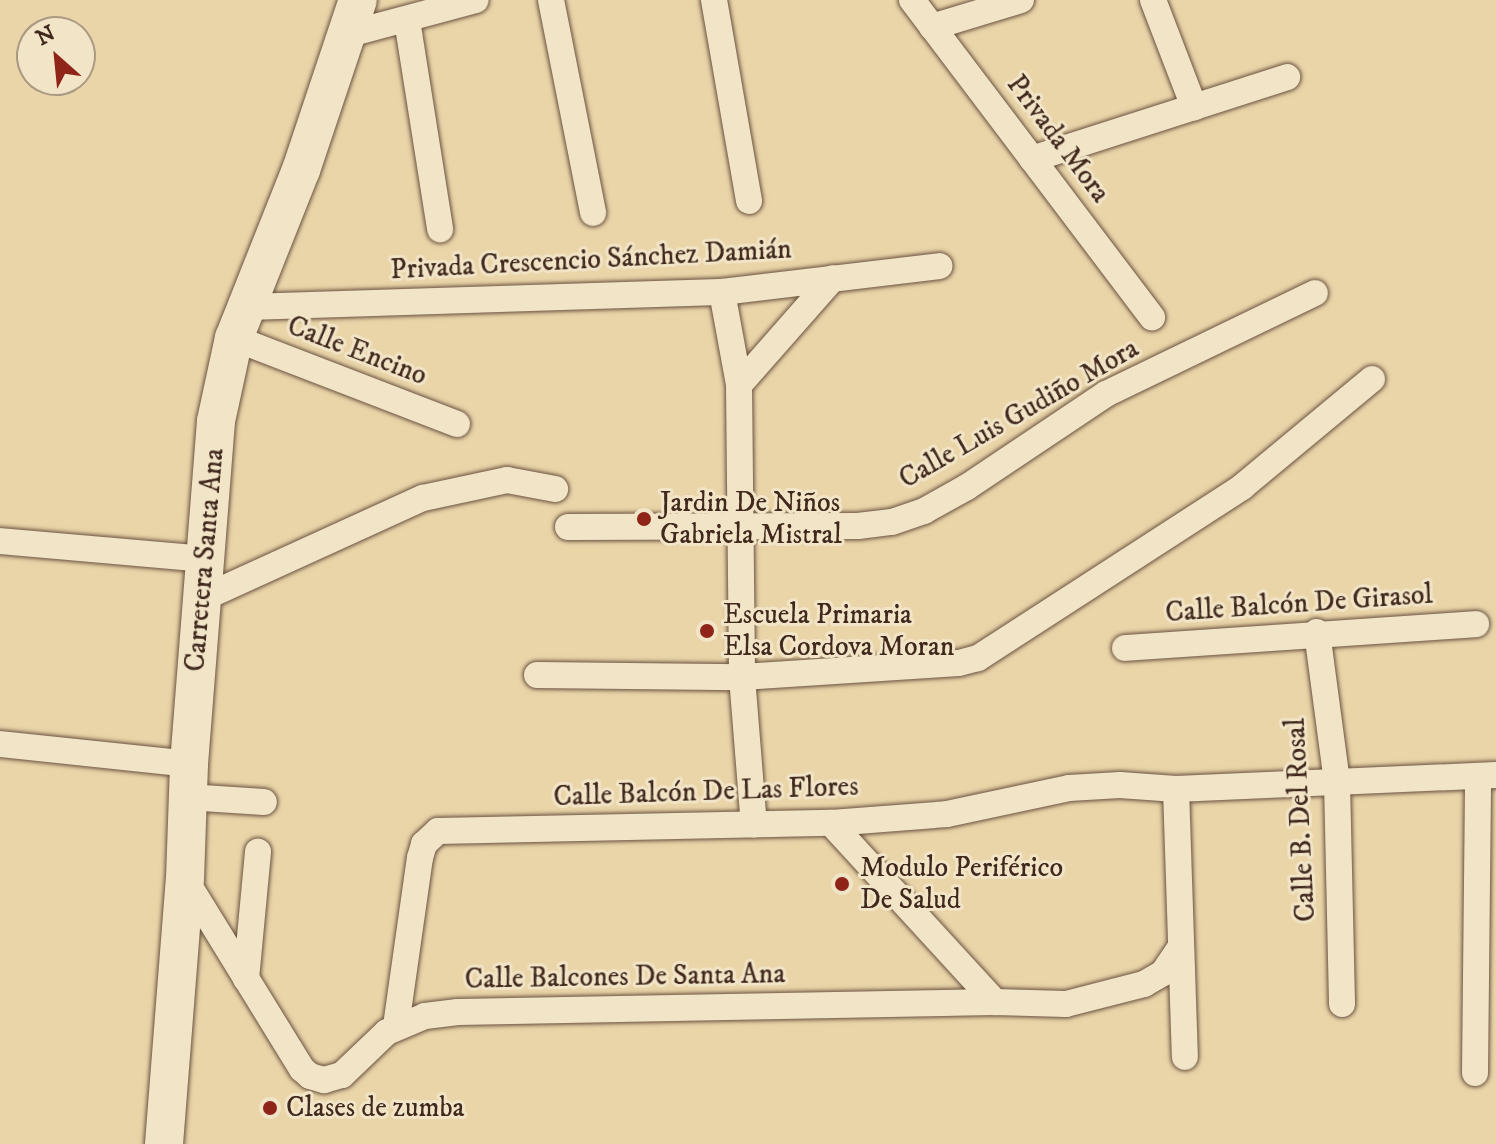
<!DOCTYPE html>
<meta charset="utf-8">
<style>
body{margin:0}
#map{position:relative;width:1496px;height:1144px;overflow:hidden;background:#ead5a9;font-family:"IM FELL DW Pica",serif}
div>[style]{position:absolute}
.roads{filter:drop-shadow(0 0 2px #6a5340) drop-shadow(0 0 2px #6a5340)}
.street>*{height:26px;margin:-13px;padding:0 13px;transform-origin:13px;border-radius:13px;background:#f1e4c7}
.secondary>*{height:38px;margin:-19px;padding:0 19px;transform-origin:19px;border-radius:19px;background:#f1e4c7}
.dots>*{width:22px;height:22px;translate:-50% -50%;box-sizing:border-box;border:4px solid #f1e4c7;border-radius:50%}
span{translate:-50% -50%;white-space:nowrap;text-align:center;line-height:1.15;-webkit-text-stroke:6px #f1e4c7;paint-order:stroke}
.street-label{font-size:28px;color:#40281d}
.poi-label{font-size:28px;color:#40281d}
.left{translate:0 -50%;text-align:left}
.north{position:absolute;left:16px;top:16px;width:80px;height:80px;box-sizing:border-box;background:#f1e4c7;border:2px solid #aa9983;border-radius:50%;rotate:333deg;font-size:22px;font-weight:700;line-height:32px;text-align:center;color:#40281d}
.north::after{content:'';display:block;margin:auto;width:28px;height:36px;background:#8f2418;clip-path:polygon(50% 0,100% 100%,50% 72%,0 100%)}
</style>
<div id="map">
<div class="roads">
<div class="street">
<i style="left:551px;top:0;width:217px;rotate:78.8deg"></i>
<i style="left:714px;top:0;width:204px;rotate:80.1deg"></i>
<i style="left:912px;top:0;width:398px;rotate:52.9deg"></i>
<i style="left:1153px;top:0;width:115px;rotate:69deg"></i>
<i style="left:407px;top:20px;width:212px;rotate:81deg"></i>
<i style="left:932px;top:27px;width:93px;rotate:-16.9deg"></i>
<i style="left:349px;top:34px;width:131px;rotate:-15deg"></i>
<i style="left:1032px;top:159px;width:268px;rotate:-17.8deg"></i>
<i style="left:722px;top:292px;width:95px;rotate:79.6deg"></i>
<i style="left:739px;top:385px;width:292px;rotate:89.4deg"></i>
<i style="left:742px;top:677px;width:148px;rotate:85.4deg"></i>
<i style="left:245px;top:307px;width:477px;rotate:-1.8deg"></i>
<i style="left:722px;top:292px;width:219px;rotate:-6.8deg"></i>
<i style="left:234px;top:338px;width:239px;rotate:21.1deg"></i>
<i style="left:739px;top:385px;width:142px;rotate:-48.7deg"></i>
<i style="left:568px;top:527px;width:290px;rotate:-0.2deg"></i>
<i style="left:858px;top:526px;width:34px;rotate:-7deg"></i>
<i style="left:892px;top:522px;width:34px;rotate:-19deg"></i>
<i style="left:924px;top:511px;width:49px;rotate:-29.2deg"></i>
<i style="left:967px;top:487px;width:167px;rotate:-33.8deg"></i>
<i style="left:1106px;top:394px;width:232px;rotate:-25.8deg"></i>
<i style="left:0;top:541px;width:205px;rotate:5deg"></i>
<i style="left:201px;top:599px;width:244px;rotate:-24.5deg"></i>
<i style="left:423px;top:498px;width:86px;rotate:-12.1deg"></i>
<i style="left:507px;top:480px;width:49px;rotate:10.6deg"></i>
<i style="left:1317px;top:632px;width:151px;rotate:82.4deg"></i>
<i style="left:1337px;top:782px;width:222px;rotate:88.7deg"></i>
<i style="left:1125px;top:648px;width:352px;rotate:-3.9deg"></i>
<i style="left:537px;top:675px;width:205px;rotate:0.6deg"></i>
<i style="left:742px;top:677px;width:217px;rotate:-3.7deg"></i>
<i style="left:959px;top:663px;width:20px;rotate:-15deg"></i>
<i style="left:978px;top:658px;width:315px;rotate:-32.9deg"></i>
<i style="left:1242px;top:487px;width:169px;rotate:-39.7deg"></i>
<i style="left:0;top:744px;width:190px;rotate:6deg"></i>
<i style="left:1176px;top:789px;width:268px;rotate:88.1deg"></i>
<i style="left:187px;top:797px;width:77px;rotate:3.7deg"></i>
<i style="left:831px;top:823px;width:243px;rotate:47.5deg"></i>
<i style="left:185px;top:879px;width:223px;rotate:58.4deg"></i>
<i style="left:302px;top:1069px;width:11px;rotate:41deg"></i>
<i style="left:310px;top:1076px;width:15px;rotate:16deg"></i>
<i style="left:324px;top:1080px;width:19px;rotate:-16deg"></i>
<i style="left:342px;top:1075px;width:62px;rotate:-43.7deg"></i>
<i style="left:387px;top:1032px;width:41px;rotate:-22.8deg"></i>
<i style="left:425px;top:1016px;width:33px;rotate:-7deg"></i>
<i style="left:458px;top:1012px;width:537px;rotate:-1.07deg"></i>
<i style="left:995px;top:1002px;width:71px;rotate:1.6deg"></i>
<i style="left:1066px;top:1004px;width:81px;rotate:-14.4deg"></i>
<i style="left:1144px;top:984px;width:22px;rotate:-30deg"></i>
<i style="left:1163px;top:973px;width:29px;rotate:-56deg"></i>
<i style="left:246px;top:979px;width:128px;rotate:-84.6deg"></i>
<i style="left:396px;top:1026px;width:170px;rotate:-81.9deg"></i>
<i style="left:420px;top:858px;width:15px;rotate:-74deg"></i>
<i style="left:424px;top:844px;width:19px;rotate:-43deg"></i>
<i style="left:438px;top:831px;width:393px;rotate:-1.2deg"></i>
<i style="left:831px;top:823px;width:116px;rotate:-4.4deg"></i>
<i style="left:947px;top:814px;width:125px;rotate:-12deg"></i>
<i style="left:1069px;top:788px;width:51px;rotate:-3.4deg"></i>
<i style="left:1120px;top:785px;width:56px;rotate:4.1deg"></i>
<i style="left:1176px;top:789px;width:320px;rotate:-2.5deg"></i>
<i style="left:1475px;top:1073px;width:297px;rotate:-89.4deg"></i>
</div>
<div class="secondary">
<i style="left:164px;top:1144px;width:266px;rotate:-85.5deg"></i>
<i style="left:185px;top:879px;width:115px;rotate:-88deg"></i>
<i style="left:189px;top:764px;width:344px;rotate:-85.5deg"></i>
<i style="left:216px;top:421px;width:85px;rotate:-77.8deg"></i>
<i style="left:234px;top:338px;width:181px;rotate:-68.3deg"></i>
<i style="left:301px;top:170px;width:179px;rotate:-71.5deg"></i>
</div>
</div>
<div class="dots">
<i style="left:644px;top:519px;background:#8f2418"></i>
<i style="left:707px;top:631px;background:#8f2418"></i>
<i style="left:842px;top:884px;background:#8f2418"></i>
<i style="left:270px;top:1108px;background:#8f2418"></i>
</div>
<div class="street-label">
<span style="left:1058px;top:139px;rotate:53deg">Privada Mora</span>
<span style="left:591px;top:260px;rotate:-3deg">Privada Crescencio Sánchez Damián</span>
<span style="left:357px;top:351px;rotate:21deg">Calle Encino</span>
<span style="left:1019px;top:414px;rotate:-30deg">Calle Luis Gudiño Mora</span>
<span style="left:205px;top:560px;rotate:-85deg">Carretera Santa Ana</span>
<span style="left:1299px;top:604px;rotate:-4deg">Calle Balcón De Girasol</span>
<span style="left:706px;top:792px;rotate:-2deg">Calle Balcón De Las Flores</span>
<span style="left:1301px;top:820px;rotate:-93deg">Calle B. Del Rosal</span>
<span style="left:625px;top:977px;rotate:-1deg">Calle Balcones De Santa Ana</span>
</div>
<div class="poi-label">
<span class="left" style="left:660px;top:519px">Jardin De Niños<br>Gabriela Mistral</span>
<span class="left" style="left:723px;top:631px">Escuela Primaria<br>Elsa Cordova Moran</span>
<span class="left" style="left:860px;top:884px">Modulo Periférico<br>De Salud</span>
<span class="left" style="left:286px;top:1108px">Clases de zumba</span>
</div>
<div class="north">N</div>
</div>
